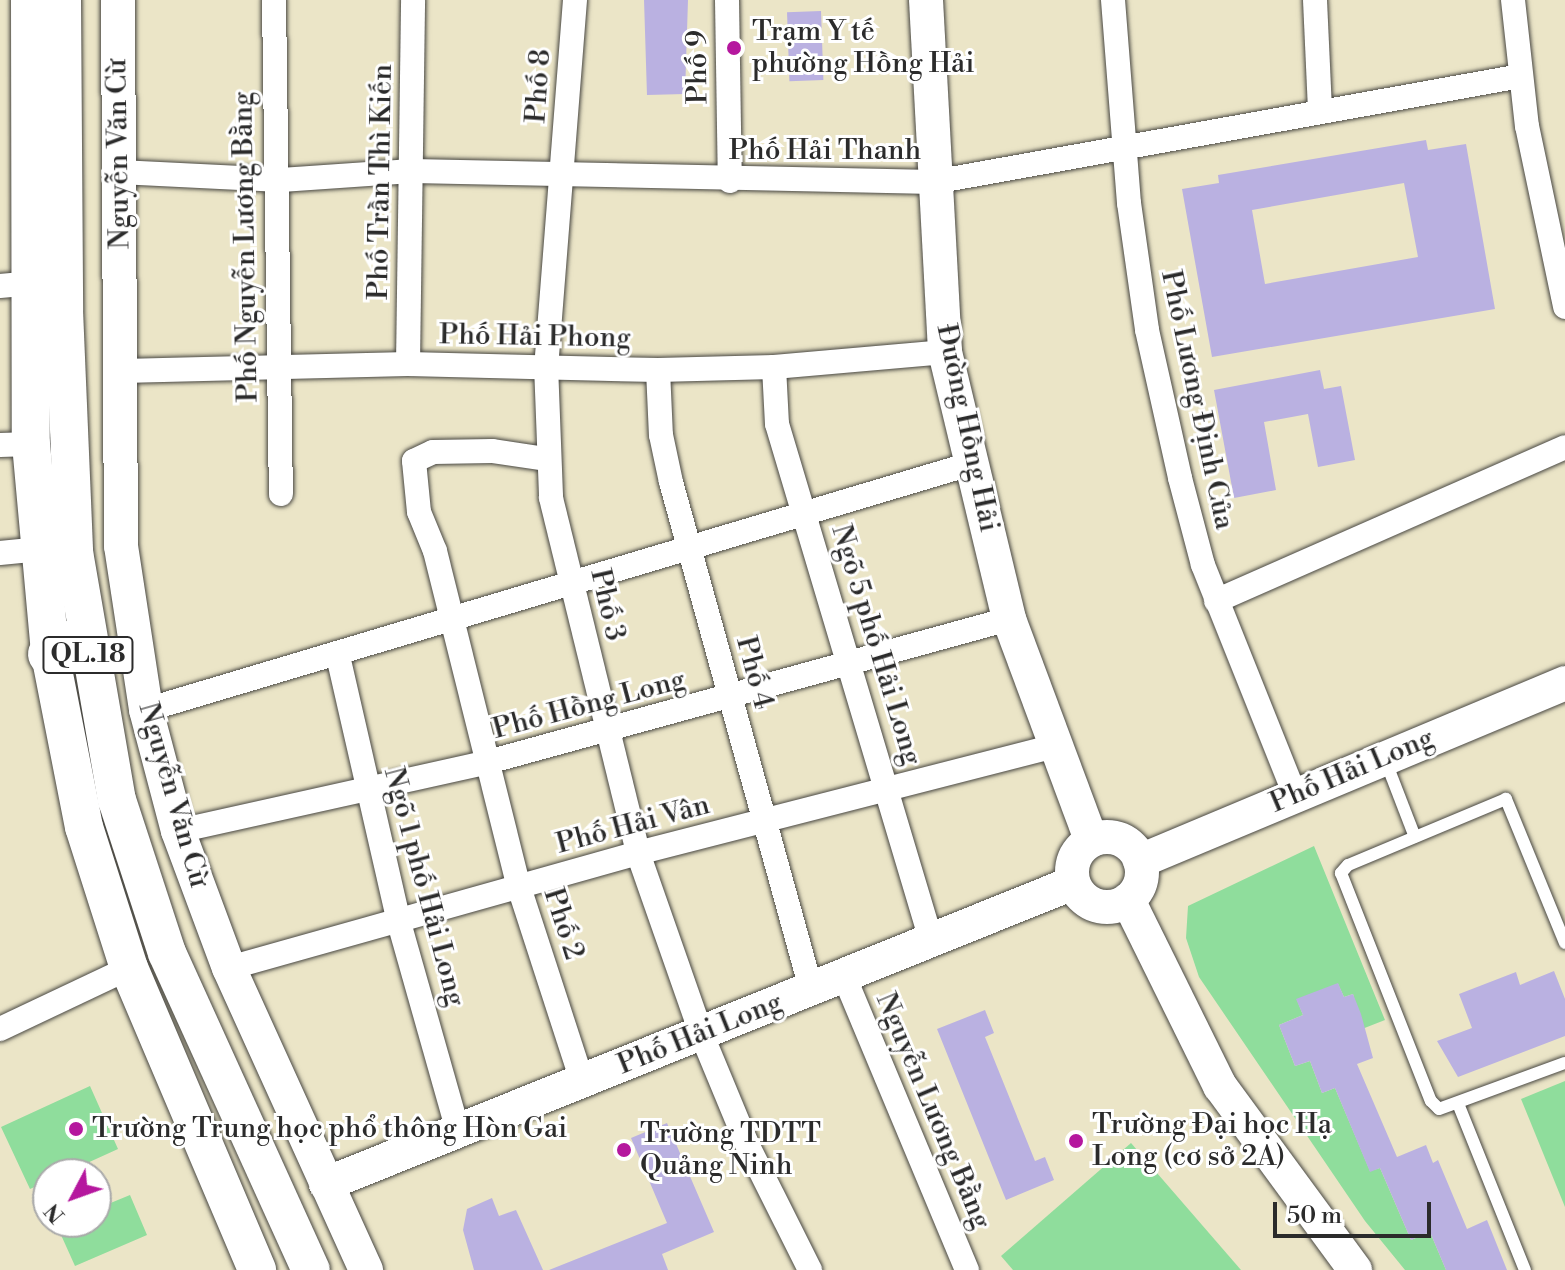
<!DOCTYPE html>
<meta charset="utf-8">
<style>
body{margin:0}
#map{position:relative;width:1565px;height:1270px;overflow:hidden;background:#ebe5c7;font-family:"Libre Bodoni",serif}
div>[style]{position:absolute}
.green>*{inset:0;background:#8fdd9c}
.building>*{inset:0;background:#bab1e1;transform-origin:0 0}
.roads{filter:drop-shadow(0 0 2px #484742) drop-shadow(0 0 2px #484742)}
.lane>*{height:12px;margin:-6px;padding:0 6px;transform-origin:6px;border-radius:6px;background:#fff}
.street>*{height:24px;margin:-12px;padding:0 12px;transform-origin:12px;border-radius:12px;background:#fff}
.secondary>*{height:34px;margin:-17px;padding:0 17px;transform-origin:17px;border-radius:17px;background:#fff}
.secondary>.ring{margin:-17px;padding:0;box-sizing:content-box;background:none;border:34px solid #fff;border-radius:50%}
.primary>*{height:38px;margin:-19px;padding:0 19px;transform-origin:19px;border-radius:19px;background:#fff}
.highway>*{height:44px;margin:-22px;padding:0 22px;transform-origin:22px;border-radius:22px;background:#fff}
.dots>*{width:22px;height:22px;translate:-50% -50%;box-sizing:border-box;border:4px solid #fff;border-radius:50%}
span{translate:-50% -50%;white-space:nowrap;text-align:center;line-height:1.15;-webkit-text-stroke:6px #fff;paint-order:stroke}
.shield-label span{padding:2px 6px;background:#fff;border:2px solid;border-radius:6px;-webkit-text-stroke-width:0}
.shield-label{font-size:26px;color:#2b2b2b;font-weight:700}
.poi-label{font-size:28px;color:#2b2b2b}
.left{translate:0 -50%;text-align:left}
.street-label{font-size:28px;color:#2b2b2b}
.north{position:absolute;left:32px;top:1158px;width:80px;height:80px;box-sizing:border-box;background:#fff;border:2px solid #aaa;border-radius:50%;rotate:229deg;font-size:22px;font-weight:700;line-height:32px;text-align:center;color:#2b2b2b}
.north::after{content:'';display:block;margin:auto;width:28px;height:36px;background:#b5179e;clip-path:polygon(50% 0,100% 100%,50% 72%,0 100%)}
.scale{position:absolute;left:1273px;top:1202px;width:158px;height:36px;box-sizing:border-box;border:4px solid #2b2b2b;border-top:0;padding-left:10px;font-size:24px;line-height:28px;white-space:nowrap;color:#2b2b2b;-webkit-text-stroke:6px #fff;paint-order:stroke}
</style>
<div id="map">
<div class="green">
<i style="clip-path:polygon(1314px 846px,1385px 1020px,1362px 1029px,1353px 994px,1344px 997px,1338px 984px,1297px 1000px,1303px 1015px,1279px 1025px,1295px 1066px,1310px 1061px,1322px 1093px,1335px 1088px,1370px 1171px,1380px 1168px,1411px 1240px,1430px 1232px,1446px 1270px,1405px 1270px,1365px 1221px,1199px 977px,1186px 938px,1188px 906px)"></i>
<i style="clip-path:polygon(1565px 1081px,1565px 1207px,1521px 1099px)"></i>
<i style="clip-path:polygon(90px 1086px,118px 1149px,63px 1174px,48px 1174px,48px 1181px,30px 1189px,1px 1127px)"></i>
<i style="clip-path:polygon(1131px 1143px,1241px 1270px,1013px 1270px,1001px 1256px)"></i>
<i style="clip-path:polygon(130px 1195px,147px 1235px,75px 1266px,57px 1226px,96px 1222px,96px 1209px)"></i>
</div>
<div class="building">
<i style="clip-path:polygon(644px 0,688px 0,685px 94px,647px 95px)"></i>
<i style="left:821px;top:11px;width:69px;height:34px;rotate:88deg"></i>
<i style="clip-path:polygon(evenodd,1426px 140px,1428px 150px,1466px 144px,1495px 309px,1212px 357px,1182px 189px,1219px 183px,1218px 175px,1426px 140px,1404px 183px,1418px 257px,1265px 284px,1252px 210px,1404px 183px)"></i>
<i style="clip-path:polygon(1320px 370px,1324px 389px,1341px 386px,1355px 460px,1318px 467px,1308px 414px,1264px 422px,1276px 490px,1234px 498px,1214px 390px)"></i>
<i style="clip-path:polygon(1554px 971px,1565px 999px,1565px 1036px,1458px 1077px,1437px 1041px,1472px 1028px,1459px 994px,1516px 972px,1520px 985px)"></i>
<i style="clip-path:polygon(1338px 983px,1344px 997px,1353px 994px,1361px 1014px,1373px 1058px,1357px 1064px,1397px 1157px,1426px 1145px,1433px 1163px,1438px 1160px,1467px 1229px,1487px 1220px,1507px 1270px,1446px 1270px,1430px 1232px,1411px 1240px,1380px 1168px,1370px 1172px,1335px 1088px,1322px 1093px,1310px 1061px,1295px 1066px,1279px 1025px,1303px 1015px,1296px 999px)"></i>
<i style="clip-path:polygon(985px 1010px,994px 1033px,985px 1037px,1035px 1161px,1045px 1157px,1054px 1180px,1006px 1200px,937px 1029px)"></i>
<i style="clip-path:polygon(667px 1123px,714px 1232px,662px 1254px,668px 1270px,549px 1270px,667px 1223px,631px 1138px)"></i>
<i style="clip-path:polygon(492px 1198px,499px 1216px,516px 1210px,543px 1270px,474px 1270px,463px 1230px,467px 1209px)"></i>
</div>
<div class="roads">
<div class="lane">
<i style="left:1386px;top:762px;width:80px;rotate:68.9deg"></i>
<i style="left:1565px;top:943px;width:156px;rotate:-112.3deg"></i>
<i style="left:1506px;top:799px;width:171px;rotate:157.3deg"></i>
<i style="left:1348px;top:865px;width:11px;rotate:131deg"></i>
<i style="left:1341px;top:873px;width:245px;rotate:68.5deg"></i>
<i style="left:1431px;top:1101px;width:11px;rotate:45deg"></i>
<i style="left:1439px;top:1109px;width:134px;rotate:-20.1deg"></i>
<i style="left:1459px;top:1106px;width:177px;rotate:68.1deg"></i>
</div>
<div class="street">
<i style="left:274px;top:0;width:494px;rotate:89.2deg"></i>
<i style="left:575px;top:0;width:366px;rotate:94.5deg"></i>
<i style="left:546px;top:365px;width:133px;rotate:87.8deg"></i>
<i style="left:551px;top:498px;width:366px;rotate:76.2deg"></i>
<i style="left:638px;top:853px;width:191px;rotate:70.7deg"></i>
<i style="left:701px;top:1033px;width:120px;rotate:67.5deg"></i>
<i style="left:747px;top:1144px;width:141px;rotate:63.4deg"></i>
<i style="left:727px;top:0;width:181px;rotate:89.1deg"></i>
<i style="left:1113px;top:0;width:204px;rotate:85.5deg"></i>
<i style="left:1129px;top:203px;width:128px;rotate:81.9deg"></i>
<i style="left:1147px;top:330px;width:152px;rotate:77.4deg"></i>
<i style="left:1180px;top:478px;width:90px;rotate:75.2deg"></i>
<i style="left:1203px;top:565px;width:248px;rotate:68.2deg"></i>
<i style="left:1315px;top:0;width:111px;rotate:87.4deg"></i>
<i style="left:1513px;top:0;width:127px;rotate:83.7deg"></i>
<i style="left:1527px;top:126px;width:185px;rotate:78.1deg"></i>
<i style="left:119px;top:172px;width:162px;rotate:2.8deg"></i>
<i style="left:281px;top:180px;width:131px;rotate:-3.9deg"></i>
<i style="left:412px;top:171px;width:522px;rotate:1.21deg"></i>
<i style="left:934px;top:182px;width:596px;rotate:-10.24deg"></i>
<i style="left:0;top:286px;width:34px;rotate:-5deg"></i>
<i style="left:408px;top:364px;width:364px;rotate:-89.2deg"></i>
<i style="left:774px;top:367px;width:57px;rotate:87deg"></i>
<i style="left:777px;top:424px;width:538px;rotate:73.38deg"></i>
<i style="left:658px;top:370px;width:65px;rotate:87.4deg"></i>
<i style="left:661px;top:435px;width:48px;rotate:78deg"></i>
<i style="left:671px;top:482px;width:526px;rotate:74.56deg"></i>
<i style="left:122px;top:371px;width:286px;rotate:-1.4deg"></i>
<i style="left:408px;top:364px;width:250px;rotate:1.4deg"></i>
<i style="left:658px;top:370px;width:116px;rotate:-1.5deg"></i>
<i style="left:774px;top:367px;width:172px;rotate:-5deg"></i>
<i style="left:0;top:445px;width:31px;rotate:-2deg"></i>
<i style="left:546px;top:459px;width:55px;rotate:-171.6deg"></i>
<i style="left:492px;top:451px;width:59px;rotate:179deg"></i>
<i style="left:433px;top:452px;width:21px;rotate:155deg"></i>
<i style="left:414px;top:461px;width:51px;rotate:84.4deg"></i>
<i style="left:419px;top:512px;width:42px;rotate:67.7deg"></i>
<i style="left:435px;top:551px;width:346px;rotate:76deg"></i>
<i style="left:519px;top:887px;width:204px;rotate:72deg"></i>
<i style="left:0;top:553px;width:41px;rotate:-5.6deg"></i>
<i style="left:1216px;top:601px;width:381px;rotate:-23.8deg"></i>
<i style="left:338px;top:656px;width:270px;rotate:77.1deg"></i>
<i style="left:398px;top:919px;width:220px;rotate:74.2deg"></i>
<i style="left:146px;top:710px;width:860px;rotate:-16.62deg"></i>
<i style="left:178px;top:831px;width:318px;rotate:-12.5deg"></i>
<i style="left:488px;top:762px;width:540px;rotate:-15.35deg"></i>
<i style="left:229px;top:968px;width:425px;rotate:-15.7deg"></i>
<i style="left:638px;top:853px;width:430px;rotate:-14.4deg"></i>
<i style="left:844px;top:976px;width:319px;rotate:67.3deg"></i>
<i style="left:0;top:1029px;width:143px;rotate:-25.3deg"></i>
</div>
<div class="secondary">
<i style="left:118px;top:0;width:546px;rotate:89.69deg"></i>
<i style="left:121px;top:546px;width:166px;rotate:81.3deg"></i>
<i style="left:146px;top:710px;width:125px;rotate:75.2deg"></i>
<i style="left:178px;top:831px;width:146px;rotate:69.6deg"></i>
<i style="left:229px;top:968px;width:332px;rotate:65.6deg"></i>
<i style="left:926px;top:0;width:353px;rotate:86.9deg"></i>
<i style="left:945px;top:352px;width:275px;rotate:76.5deg"></i>
<i style="left:1009px;top:619px;width:236px;rotate:69.6deg"></i>
<i class="ring" style="left:1072px;top:837px;width:36px;height:36px"></i>
<i style="left:1140px;top:861px;width:461px;rotate:-22.7deg"></i>
<i style="left:1128px;top:900px;width:208px;rotate:63.7deg"></i>
<i style="left:1220px;top:1086px;width:228px;rotate:53.7deg"></i>
<i style="left:326px;top:1184px;width:805px;rotate:-21.95deg"></i>
</div>
<div class="primary">
<i style="left:30px;top:0;width:444px;rotate:89.9deg"></i>
<i style="left:31px;top:444px;width:211px;rotate:84.8deg"></i>
<i style="left:50px;top:654px;width:176px;rotate:78.9deg"></i>
<i style="left:84px;top:827px;width:148px;rotate:72.3deg"></i>
<i style="left:129px;top:968px;width:328px;rotate:67deg"></i>
<i style="left:62px;top:0;width:310px;rotate:89.6deg"></i>
<i style="left:64px;top:310px;width:242px;rotate:87.6deg"></i>
<i style="left:74px;top:552px;width:252px;rotate:80.2deg"></i>
<i style="left:117px;top:800px;width:161px;rotate:71.9deg"></i>
<i style="left:167px;top:953px;width:348px;rotate:65.6deg"></i>
</div>
<div class="highway">
<i style="left:50px;top:654px;width:39px;rotate:-27deg"></i>
</div>
</div>
<div class="dots">
<i style="left:734px;top:48px;background:#b5179e"></i>
<i style="left:76px;top:1129px;background:#b5179e"></i>
<i style="left:1076px;top:1141px;background:#b5179e"></i>
<i style="left:624px;top:1150px;background:#b5179e"></i>
</div>
<div class="shield-label">
<span style="left:88px;top:655px">QL.18</span>
</div>
<div class="poi-label">
<span class="left" style="left:752px;top:48px">Trạm Y tế<br>phường Hồng Hải</span>
<span class="left" style="left:1092px;top:1141px">Trường Đại học Hạ<br>Long (cơ sở 2A)</span>
<span class="left" style="left:92px;top:1129px">Trường Trung học phổ thông Hòn Gai</span>
<span class="left" style="left:640px;top:1150px">Trường TDTT<br>Quảng Ninh</span>
</div>
<div class="street-label">
<span style="left:698px;top:67px;rotate:-91deg">Phố 9</span>
<span style="left:539px;top:86px;rotate:-86deg">Phố 8</span>
<span style="left:825px;top:151px">Phố Hải Thanh</span>
<span style="left:119px;top:154px;rotate:-91deg">Nguyễn Văn Cừ</span>
<span style="left:381px;top:182px;rotate:-89deg">Phố Trần Thì Kiến</span>
<span style="left:246px;top:247px;rotate:-91deg">Phố Nguyễn Lương Bằng</span>
<span style="left:535px;top:337px;rotate:1deg">Phố Hải Phong</span>
<span style="left:1197px;top:400px;rotate:78deg">Phố Lương Định Của</span>
<span style="left:967px;top:428px;rotate:78deg">Đường Hồng Hải</span>
<span style="left:607px;top:605px;rotate:77deg">Phố 3</span>
<span style="left:876px;top:645px;rotate:73deg">Ngõ 5 phố Hải Long</span>
<span style="left:754px;top:673px;rotate:75deg">Phố 4</span>
<span style="left:589px;top:705px;rotate:-15deg">Phố Hồng Long</span>
<span style="left:1352px;top:771px;rotate:-23deg">Phố Hải Long</span>
<span style="left:173px;top:795px;rotate:74deg">Nguyễn Văn Cừ</span>
<span style="left:633px;top:825px;rotate:-15deg">Phố Hải Vân</span>
<span style="left:424px;top:887px;rotate:75deg">Ngõ 1 phố Hải Long</span>
<span style="left:563px;top:924px;rotate:72deg">Phố 2</span>
<span style="left:700px;top:1034px;rotate:-22deg">Phố Hải Long</span>
<span style="left:933px;top:1111px;rotate:67deg">Nguyễn Lương Bằng</span>
</div>
<div class="north">N</div>
<div class="scale">50 m</div>
</div>
